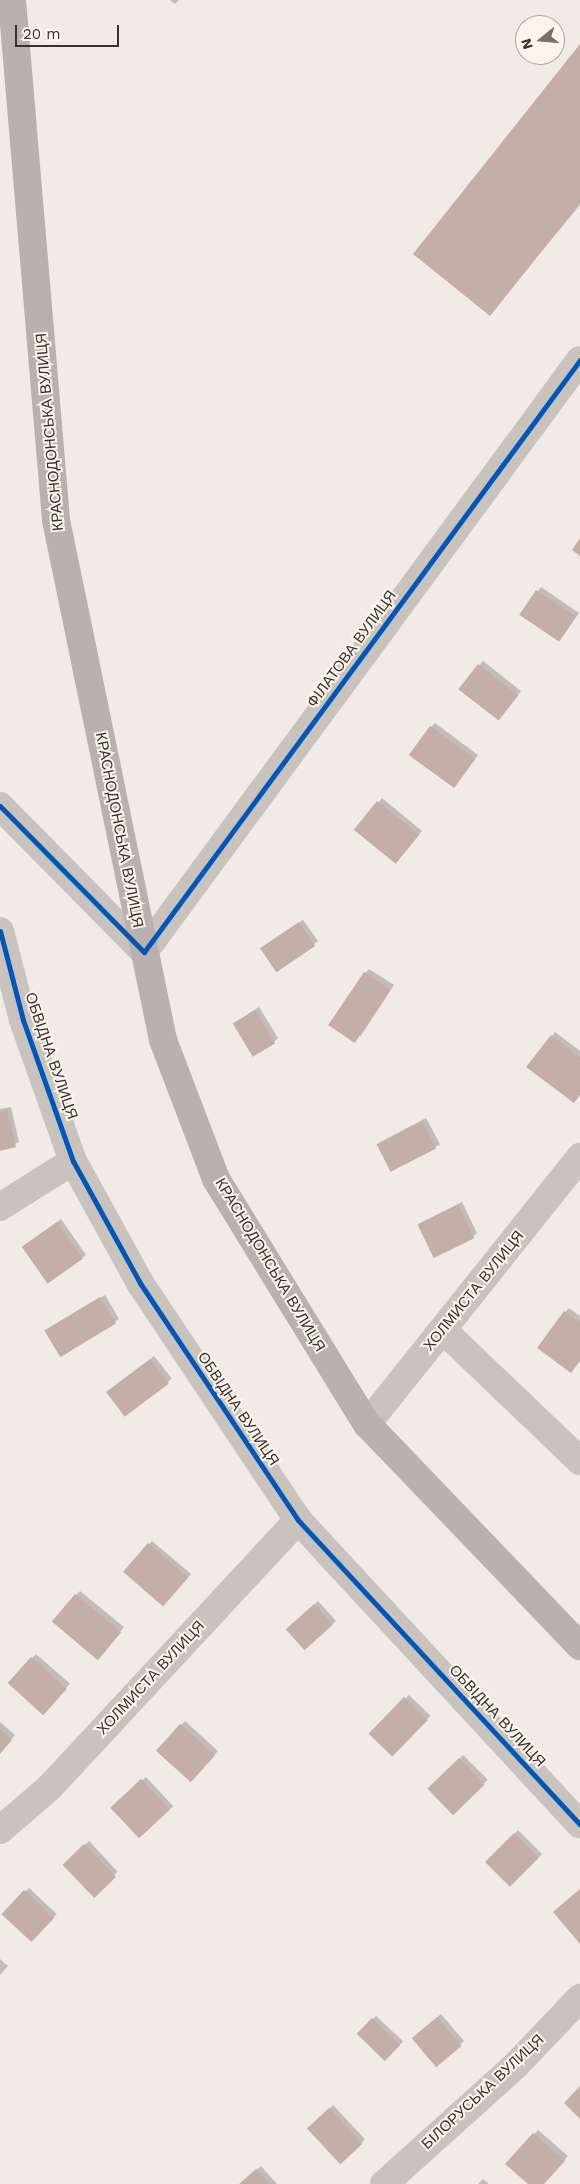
<!DOCTYPE html>
<meta charset="utf-8">
<style>
body{margin:0}
#map{position:relative;width:580px;height:2184px;overflow:hidden;background:#f0ebe5;font-family:"Work Sans",sans-serif}
div>[style]{position:absolute}
.shadow>*{inset:0;background:#0003;transform-origin:0 0}
.building>*{inset:0;background:#c3afa7;transform-origin:0 0}
.street>*{height:28px;margin:-14px;padding:0 14px;transform-origin:14px;border-radius:14px;background:#c9c3be}
.primary>*{height:28px;margin:-14px;padding:0 14px;transform-origin:14px;border-radius:14px;background:#b8b1ad}
.cycleway>*{height:5px;margin:-2.5px;padding:0 2.5px;transform-origin:2.5px;border-radius:2.5px;background:#0057b8}
span{translate:-50% -50%;white-space:nowrap;text-align:center;line-height:1.15;-webkit-text-stroke:4px #fbf5ee;paint-order:stroke}
.street-label{font-size:15px;color:#3b302b}
.north{position:absolute;left:515px;top:15px;width:50px;height:50px;box-sizing:border-box;background:#fbf5ee;border:1px solid #aea6a0;border-radius:50%;rotate:253deg;font-size:14px;font-weight:700;line-height:20px;text-align:center;color:#3b302b}
.north::after{content:'';display:block;margin:auto;width:18px;height:22px;background:#7a716c;clip-path:polygon(50% 0,100% 100%,50% 72%,0 100%)}
.scale{position:absolute;left:15px;top:25px;width:104px;height:22px;box-sizing:border-box;border:2px solid #3b302b;border-top:0;padding-left:6px;font-size:15px;line-height:18px;white-space:nowrap;color:#3b302b;-webkit-text-stroke:4px #fbf5ee;paint-order:stroke}
</style>
<div id="map">
<div class="shadow">
<i style="clip-path:polygon(170px 0,179px 0,175px 4px)"></i>
<i style="clip-path:polygon(580px 46px,580px 205px,490px 314px)"></i>
<i style="clip-path:polygon(541px 587px,579px 613px,562px 637px,520px 615px)"></i>
<i style="clip-path:polygon(483px 661px,521px 691px,502px 715px,460px 689px)"></i>
<i style="clip-path:polygon(435px 723px,478px 755px,457px 783px,431px 727px)"></i>
<i style="clip-path:polygon(382px 798px,422px 831px,400px 858px,356px 830px)"></i>
<i style="clip-path:polygon(303px 920px,318px 941px,278px 971px,267px 945px)"></i>
<i style="clip-path:polygon(369px 969px,394px 985px,360px 1037px,365px 973px)"></i>
<i style="clip-path:polygon(259px 1007px,278px 1038px,274px 1042px,234px 1023px)"></i>
<i style="clip-path:polygon(555px 1032px,580px 1051px,580px 1095px,552px 1036px)"></i>
<i style="clip-path:polygon(11px 1107px,19px 1142px,0 1150px,0 1109px)"></i>
<i style="left:426px;top:1118px;width:30px;height:55px;rotate:62deg"></i>
<i style="clip-path:polygon(462px 1202px,477px 1233px,473px 1237px,418px 1224px)"></i>
<i style="clip-path:polygon(61px 1219px,86px 1255px,82px 1258px,23px 1247px)"></i>
<i style="clip-path:polygon(105px 1295px,119px 1319px,62px 1356px,51px 1328px)"></i>
<i style="clip-path:polygon(569px 1308px,580px 1316px,580px 1361px,565px 1312px)"></i>
<i style="left:154px;top:1356px;width:29px;height:53px;rotate:52deg"></i>
<i style="clip-path:polygon(152px 1541px,191px 1574px,167px 1601px,149px 1544px)"></i>
<i style="clip-path:polygon(80px 1591px,124px 1627px,102px 1654px,76px 1595px)"></i>
<i style="left:318px;top:1601px;width:27px;height:42px;rotate:48deg"></i>
<i style="left:36px;top:1654px;width:45px;height:39px;rotate:41deg"></i>
<i style="left:409px;top:1695px;width:30px;height:54px;rotate:44deg"></i>
<i style="clip-path:polygon(185px 1721px,218px 1751px,196px 1776px,181px 1725px)"></i>
<i style="clip-path:polygon(0 1722px,15px 1735px,0 1753px)"></i>
<i style="left:463px;top:1755px;width:35px;height:47px;rotate:45deg"></i>
<i style="left:146px;top:1777px;width:40px;height:45px;rotate:47deg"></i>
<i style="left:518px;top:1830px;width:34px;height:45px;rotate:45deg"></i>
<i style="left:89px;top:1841px;width:42px;height:35px;rotate:47deg"></i>
<i style="left:29px;top:1888px;width:38px;height:36px;rotate:43deg"></i>
<i style="clip-path:polygon(0 1959px,8px 1966px,0 1975px)"></i>
<i style="clip-path:polygon(441px 2014px,464px 2041px,460px 2045px,416px 2035px)"></i>
<i style="left:376px;top:2016px;width:37px;height:25px;rotate:43deg"></i>
<i style="left:333px;top:2105px;width:47px;height:35px;rotate:47deg"></i>
<i style="clip-path:polygon(538px 2130px,568px 2156px,543px 2184px,530px 2184px,507px 2164px)"></i>
<i style="clip-path:polygon(261px 2166px,277px 2184px,241px 2184px)"></i>
<i style="clip-path:polygon(483px 2179px,489px 2184px,478px 2184px)"></i>
</div>
<div class="building">
<i style="clip-path:polygon(580px 44px,580px 203px,490px 316px,413px 254px)"></i>
<i style="clip-path:polygon(580px 538px,580px 556px,572px 550px)"></i>
<i style="left:536px;top:590px;width:48px;height:30px;rotate:34deg"></i>
<i style="left:478px;top:664px;width:51px;height:32px;rotate:38deg"></i>
<i style="left:430px;top:726px;width:56px;height:36px;rotate:36deg"></i>
<i style="left:377px;top:801px;width:54px;height:37px;rotate:39deg"></i>
<i style="left:299px;top:922px;width:29px;height:47px;rotate:56deg"></i>
<i style="left:364px;top:972px;width:32px;height:64px;rotate:34deg"></i>
<i style="left:255px;top:1010px;width:39px;height:26px;rotate:59deg"></i>
<i style="clip-path:polygon(551px 1035px,580px 1058px,580px 1095px,574px 1103px,526px 1067px)"></i>
<i style="clip-path:polygon(7px 1110px,16px 1147px,0 1151px,0 1112px)"></i>
<i style="left:422px;top:1121px;width:31px;height:51px;rotate:63deg"></i>
<i style="left:458px;top:1205px;width:37px;height:45px;rotate:64deg"></i>
<i style="left:57px;top:1222px;width:45px;height:43px;rotate:55deg"></i>
<i style="left:100px;top:1297px;width:31px;height:65px;rotate:59deg"></i>
<i style="clip-path:polygon(564px 1311px,580px 1323px,580px 1361px,571px 1373px,537px 1348px)"></i>
<i style="left:150px;top:1359px;width:31px;height:55px;rotate:53deg"></i>
<i style="left:148px;top:1543px;width:53px;height:38px;rotate:41deg"></i>
<i style="left:75px;top:1594px;width:60px;height:36px;rotate:40deg"></i>
<i style="left:314px;top:1604px;width:28px;height:38px;rotate:48deg"></i>
<i style="left:31px;top:1657px;width:48px;height:35px;rotate:42deg"></i>
<i style="left:404px;top:1697px;width:33px;height:51px;rotate:44deg"></i>
<i style="left:180px;top:1724px;width:47px;height:36px;rotate:42deg"></i>
<i style="clip-path:polygon(0 1729px,12px 1740px,0 1754px)"></i>
<i style="left:459px;top:1758px;width:37px;height:44px;rotate:46deg"></i>
<i style="left:141px;top:1779px;width:42px;height:42px;rotate:47deg"></i>
<i style="left:514px;top:1833px;width:35px;height:41px;rotate:45deg"></i>
<i style="left:84px;top:1844px;width:46px;height:30px;rotate:46deg"></i>
<i style="clip-path:polygon(580px 1889px,580px 1944px,553px 1912px)"></i>
<i style="left:24px;top:1890px;width:41px;height:33px;rotate:43deg"></i>
<i style="left:437px;top:2017px;width:38px;height:33px;rotate:50deg"></i>
<i style="left:372px;top:2018px;width:39px;height:22px;rotate:44deg"></i>
<i style="clip-path:polygon(580px 2086px,580px 2119px,564px 2103px)"></i>
<i style="left:329px;top:2108px;width:49px;height:30px;rotate:47deg"></i>
<i style="clip-path:polygon(533px 2133px,565px 2161px,544px 2184px,528px 2184px,505px 2164px)"></i>
<i style="clip-path:polygon(256px 2169px,270px 2184px,239px 2184px)"></i>
</div>
<div class="street">
<i style="left:0;top:806px;width:205px;rotate:45.4deg"></i>
<i style="left:144px;top:952px;width:735px;rotate:-53.63deg"></i>
<i style="left:0;top:931px;width:92px;rotate:75.5deg"></i>
<i style="left:23px;top:1020px;width:150px;rotate:70.5deg"></i>
<i style="left:73px;top:1161px;width:139px;rotate:61.2deg"></i>
<i style="left:140px;top:1283px;width:285px;rotate:56.3deg"></i>
<i style="left:298px;top:1520px;width:415px;rotate:47.2deg"></i>
<i style="left:0;top:1207px;width:86px;rotate:-32.2deg"></i>
<i style="left:443px;top:1330px;width:190px;rotate:43.7deg"></i>
<i style="left:367px;top:1424px;width:342px;rotate:-51.4deg"></i>
<i style="left:0;top:1830px;width:65px;rotate:-40.6deg"></i>
<i style="left:49px;top:1788px;width:366px;rotate:-47.1deg"></i>
<i style="left:384px;top:2184px;width:178px;rotate:-42deg"></i>
<i style="left:516px;top:2065px;width:93px;rotate:-46.3deg"></i>
</div>
<div class="primary">
<i style="left:12px;top:0;width:522px;rotate:85.16deg"></i>
<i style="left:56px;top:520px;width:531px;rotate:78.37deg"></i>
<i style="left:163px;top:1040px;width:149px;rotate:69.1deg"></i>
<i style="left:216px;top:1179px;width:288px;rotate:58.4deg"></i>
<i style="left:367px;top:1424px;width:308px;rotate:46.2deg"></i>
</div>
<div class="cycleway">
<i style="left:0;top:806px;width:205px;rotate:45.4deg"></i>
<i style="left:144px;top:952px;width:735px;rotate:-53.63deg"></i>
<i style="left:0;top:931px;width:92px;rotate:75.5deg"></i>
<i style="left:23px;top:1020px;width:150px;rotate:70.5deg"></i>
<i style="left:73px;top:1161px;width:139px;rotate:61.2deg"></i>
<i style="left:140px;top:1283px;width:285px;rotate:56.3deg"></i>
<i style="left:298px;top:1520px;width:415px;rotate:47.2deg"></i>
</div>
<div class="street-label">
<span style="left:50px;top:432px;rotate:-95deg">КРАСНОДОНСЬКА ВУЛИЦЯ</span>
<span style="left:352px;top:649px;rotate:-54deg">ФІЛАТОВА ВУЛИЦЯ</span>
<span style="left:119px;top:830px;rotate:79deg">КРАСНОДОНСЬКА ВУЛИЦЯ</span>
<span style="left:51px;top:1056px;rotate:71deg">ОБВІДНА ВУЛИЦЯ</span>
<span style="left:270px;top:1265px;rotate:59deg">КРАСНОДОНСЬКА ВУЛИЦЯ</span>
<span style="left:474px;top:1291px;rotate:-51deg">ХОЛМИСТА ВУЛИЦЯ</span>
<span style="left:238px;top:1409px;rotate:56deg">ОБВІДНА ВУЛИЦЯ</span>
<span style="left:151px;top:1678px;rotate:-47deg">ХОЛМИСТА ВУЛИЦЯ</span>
<span style="left:497px;top:1716px;rotate:47deg">ОБВІДНА ВУЛИЦЯ</span>
<span style="left:483px;top:2092px;rotate:-43deg">БІЛОРУСЬКА ВУЛИЦЯ</span>
</div>
<div class="north">N</div>
<div class="scale">20 m</div>
</div>
